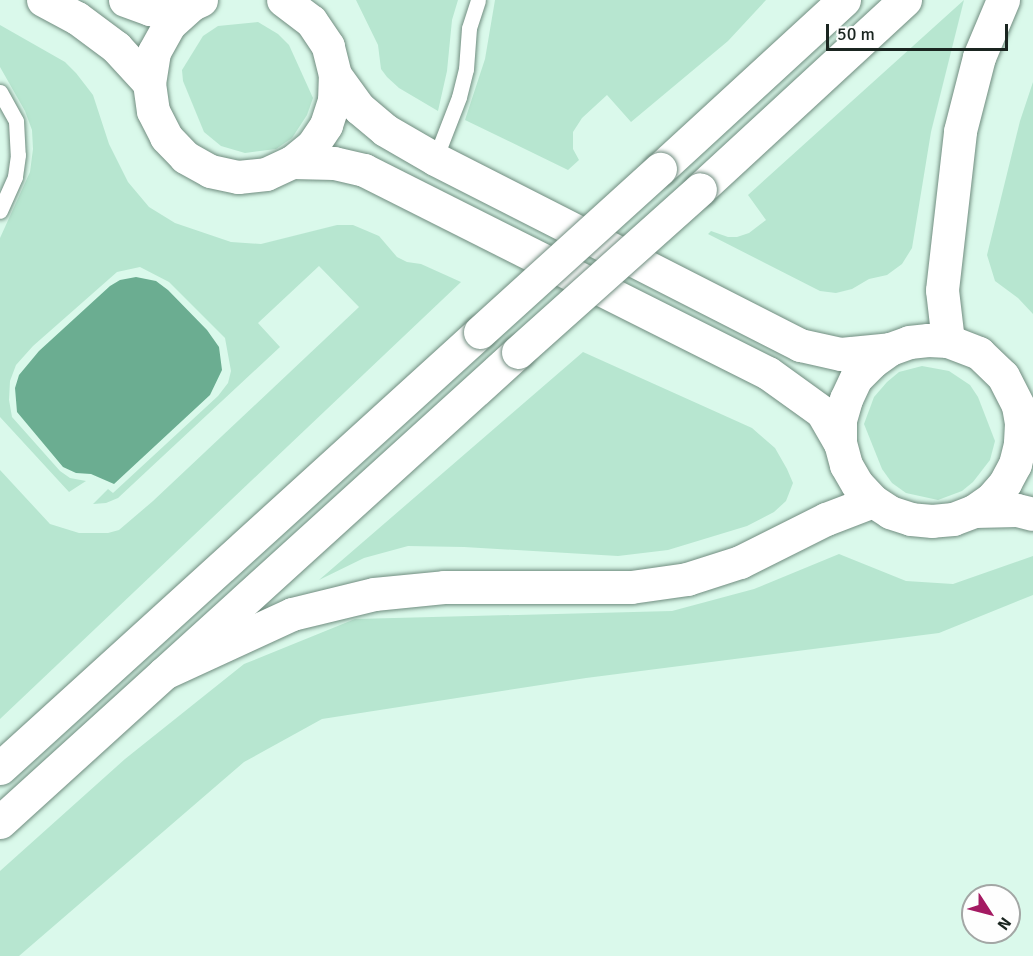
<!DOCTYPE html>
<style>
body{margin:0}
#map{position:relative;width:1033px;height:956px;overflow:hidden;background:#daf9eb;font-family:Signika,sans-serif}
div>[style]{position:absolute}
.green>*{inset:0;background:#b7e6d0}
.water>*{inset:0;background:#6bad91}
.roads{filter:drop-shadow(0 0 2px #708c7f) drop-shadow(0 0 2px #708c7f)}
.service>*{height:15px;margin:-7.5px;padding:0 7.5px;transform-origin:7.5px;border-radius:7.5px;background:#fff}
.secondary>*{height:33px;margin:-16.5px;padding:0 16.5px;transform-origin:16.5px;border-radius:16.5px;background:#fff}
.primary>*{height:33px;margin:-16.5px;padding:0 16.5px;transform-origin:16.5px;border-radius:16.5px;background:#fff}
.bridges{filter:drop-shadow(0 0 2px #708c7f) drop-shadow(0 0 2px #708c7f)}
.primary-bridge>*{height:33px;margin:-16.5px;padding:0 16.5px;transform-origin:16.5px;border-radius:16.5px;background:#fff}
span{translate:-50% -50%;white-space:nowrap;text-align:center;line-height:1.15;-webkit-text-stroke:4.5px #fefefe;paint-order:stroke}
.north{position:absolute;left:961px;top:884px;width:60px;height:60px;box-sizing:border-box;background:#fefefe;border:2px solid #a3a7a5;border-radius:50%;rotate:126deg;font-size:16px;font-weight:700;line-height:24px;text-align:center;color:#1a2520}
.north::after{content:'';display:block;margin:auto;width:21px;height:27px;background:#a41a62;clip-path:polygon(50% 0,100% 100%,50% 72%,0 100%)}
.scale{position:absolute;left:826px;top:24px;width:182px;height:27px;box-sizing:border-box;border:3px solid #1a2520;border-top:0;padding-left:8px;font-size:18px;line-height:21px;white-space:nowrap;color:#1a2520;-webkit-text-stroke:4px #fefefe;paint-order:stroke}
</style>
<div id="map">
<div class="green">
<i style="clip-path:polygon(356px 0,458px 0,452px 20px,447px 71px,438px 111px,399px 88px,387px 77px,381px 69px,378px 45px)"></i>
<i style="clip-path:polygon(495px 0,766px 0,728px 41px,631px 122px,607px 95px,582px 118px,573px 132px,573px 149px,579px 160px,568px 170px,465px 120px,485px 59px)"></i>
<i style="clip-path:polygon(964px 0,931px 132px,912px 248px,902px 264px,887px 275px,869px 279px,852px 289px,836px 293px,820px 291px,708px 234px,711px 231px,728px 237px,737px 237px,749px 233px,766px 220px,748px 195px)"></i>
<i style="clip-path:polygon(258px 22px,278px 34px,289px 45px,313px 98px,307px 115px,292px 138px,276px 149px,245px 153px,221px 146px,204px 132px,183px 81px,182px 70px,203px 36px,218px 26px)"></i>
<i style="clip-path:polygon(0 25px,65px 62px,76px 73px,93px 95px,109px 144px,128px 182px,149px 207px,175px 223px,231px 242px,261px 244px,337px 225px,353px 225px,379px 236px,397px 257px,407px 262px,421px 264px,461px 282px,0 719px,0 470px,50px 524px,79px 533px,108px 533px,119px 530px,153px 501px,359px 307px,319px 266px,258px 323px,280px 347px,118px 498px,106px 503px,93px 504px,108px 489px,113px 493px,218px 396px,228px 383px,231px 371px,225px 338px,169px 282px,140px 267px,117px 272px,33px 346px,16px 365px,10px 381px,9px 400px,12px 417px,60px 471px,70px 478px,86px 481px,69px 492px,0 417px,0 238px,30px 172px,33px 149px,32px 130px,25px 111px,0 67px)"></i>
<i style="clip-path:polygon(1033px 82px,1033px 314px,1018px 298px,995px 281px,987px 255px,1020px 121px)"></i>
<i style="clip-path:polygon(583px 352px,752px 428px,775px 448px,787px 469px,793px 483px,786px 501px,774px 512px,747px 526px,668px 550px,618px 556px,464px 547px,408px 546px,364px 558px,319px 580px)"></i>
<i style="clip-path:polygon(922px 366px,949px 371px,970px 385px,978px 397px,995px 441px,990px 460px,973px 482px,962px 491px,938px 500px,906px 493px,892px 483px,882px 469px,864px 424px,874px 397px,887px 382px,899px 372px)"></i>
<i style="clip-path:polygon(839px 554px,906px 581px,953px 584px,1033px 556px,1033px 595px,939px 633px,586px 678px,322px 719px,244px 762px,19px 956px,0 956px,0 871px,125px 759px,244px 664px,355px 619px,672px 611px,754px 589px)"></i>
</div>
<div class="water">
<i style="clip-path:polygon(136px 277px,156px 281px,168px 290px,207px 330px,219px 347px,222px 370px,210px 395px,114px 484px,91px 474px,76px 473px,63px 467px,17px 412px,15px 388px,19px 375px,39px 351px,110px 286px,120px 280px)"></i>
</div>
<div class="roads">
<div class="service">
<i style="left:0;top:92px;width:33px;rotate:61deg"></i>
<i style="left:16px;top:121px;width:34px;rotate:87deg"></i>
<i style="left:18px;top:155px;width:22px;rotate:98deg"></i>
<i style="left:15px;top:177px;width:37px;rotate:114deg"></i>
<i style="left:435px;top:159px;width:66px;rotate:-68.8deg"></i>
<i style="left:459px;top:97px;width:29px;rotate:-76deg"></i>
<i style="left:466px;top:69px;width:41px;rotate:-85.8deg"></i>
<i style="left:469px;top:28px;width:29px;rotate:-72deg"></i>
</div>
<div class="secondary">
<i style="left:43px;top:0;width:38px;rotate:28deg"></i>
<i style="left:77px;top:18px;width:49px;rotate:36.6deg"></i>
<i style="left:116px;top:47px;width:49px;rotate:47.5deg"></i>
<i style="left:125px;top:0;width:27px;rotate:20deg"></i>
<i style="left:150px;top:9px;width:42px;rotate:-6.8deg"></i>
</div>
<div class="primary">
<i style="left:201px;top:0;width:10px;rotate:156deg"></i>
<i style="left:192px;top:4px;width:31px;rotate:138deg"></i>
<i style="left:169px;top:25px;width:31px;rotate:119deg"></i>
<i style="left:154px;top:52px;width:31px;rotate:99deg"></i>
<i style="left:149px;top:83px;width:28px;rotate:82deg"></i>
<i style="left:153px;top:111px;width:29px;rotate:63deg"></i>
<i style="left:166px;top:137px;width:28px;rotate:46deg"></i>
<i style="left:185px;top:157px;width:29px;rotate:29deg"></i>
<i style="left:210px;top:171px;width:29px;rotate:12deg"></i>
<i style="left:238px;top:177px;width:28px;rotate:-6deg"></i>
<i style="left:266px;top:174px;width:29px;rotate:-25deg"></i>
<i style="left:292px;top:162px;width:26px;rotate:-39deg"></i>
<i style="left:312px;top:146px;width:25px;rotate:-56deg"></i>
<i style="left:326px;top:125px;width:25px;rotate:-72deg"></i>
<i style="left:334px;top:101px;width:26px;rotate:-88deg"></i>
<i style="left:335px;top:75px;width:30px;rotate:-104deg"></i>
<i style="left:328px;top:46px;width:30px;rotate:-124deg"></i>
<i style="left:311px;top:21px;width:35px;rotate:-143deg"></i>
<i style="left:335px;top:75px;width:41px;rotate:54deg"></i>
<i style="left:359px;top:108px;width:34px;rotate:40deg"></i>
<i style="left:385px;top:130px;width:58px;rotate:30.1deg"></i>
<i style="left:435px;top:159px;width:410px;rotate:27deg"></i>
<i style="left:800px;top:345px;width:42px;rotate:12.4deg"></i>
<i style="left:841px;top:354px;width:49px;rotate:-5.8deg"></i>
<i style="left:890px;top:349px;width:20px;rotate:-20deg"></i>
<i style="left:909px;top:342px;width:19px;rotate:-6deg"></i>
<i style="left:928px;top:340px;width:20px;rotate:3deg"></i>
<i style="left:948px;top:341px;width:33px;rotate:21deg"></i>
<i style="left:979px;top:353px;width:33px;rotate:44deg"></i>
<i style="left:1003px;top:376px;width:34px;rotate:63deg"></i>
<i style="left:1018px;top:406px;width:17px;rotate:80deg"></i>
<i style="left:1021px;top:423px;width:21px;rotate:93deg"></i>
<i style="left:1020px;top:444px;width:21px;rotate:104deg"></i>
<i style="left:1015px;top:464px;width:21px;rotate:118deg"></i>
<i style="left:1005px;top:483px;width:21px;rotate:131deg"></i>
<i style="left:991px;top:499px;width:21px;rotate:145deg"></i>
<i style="left:974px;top:511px;width:22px;rotate:159deg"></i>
<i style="left:953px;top:519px;width:21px;rotate:175deg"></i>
<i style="left:932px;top:521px;width:21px;rotate:-175deg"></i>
<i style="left:911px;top:519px;width:22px;rotate:-162deg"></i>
<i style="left:890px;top:512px;width:20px;rotate:-147deg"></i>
<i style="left:873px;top:501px;width:23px;rotate:-133deg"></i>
<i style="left:857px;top:484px;width:22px;rotate:-120deg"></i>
<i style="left:846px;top:465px;width:23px;rotate:-105deg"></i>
<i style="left:840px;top:443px;width:23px;rotate:-90deg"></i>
<i style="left:840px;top:420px;width:22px;rotate:-74deg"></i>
<i style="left:846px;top:399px;width:23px;rotate:-65deg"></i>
<i style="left:856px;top:378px;width:23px;rotate:-45deg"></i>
<i style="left:872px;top:362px;width:22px;rotate:-36deg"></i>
<i style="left:292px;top:162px;width:42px;rotate:1.4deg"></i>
<i style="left:334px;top:163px;width:31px;rotate:13deg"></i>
<i style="left:364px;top:170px;width:452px;rotate:26.7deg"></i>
<i style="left:768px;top:373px;width:67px;rotate:35.8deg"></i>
<i style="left:822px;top:412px;width:36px;rotate:60deg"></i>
<i style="left:660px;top:169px;width:250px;rotate:-42.6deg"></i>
<i style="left:700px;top:189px;width:279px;rotate:-42.7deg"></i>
<i style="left:948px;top:341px;width:51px;rotate:-96.7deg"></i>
<i style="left:942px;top:290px;width:160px;rotate:-83.5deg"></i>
<i style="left:960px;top:131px;width:76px;rotate:-75.6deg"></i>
<i style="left:979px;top:57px;width:62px;rotate:-67.2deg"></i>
<i style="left:974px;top:511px;width:43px;rotate:-1.3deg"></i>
<i style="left:1017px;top:510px;width:16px;rotate:14deg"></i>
<i style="left:164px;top:673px;width:141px;rotate:-24.7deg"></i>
<i style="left:292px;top:614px;width:84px;rotate:-13.7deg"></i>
<i style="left:374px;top:594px;width:70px;rotate:-5.7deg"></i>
<i style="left:444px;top:587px;width:187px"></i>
<i style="left:631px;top:587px;width:57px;rotate:-8.1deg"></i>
<i style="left:687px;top:579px;width:56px;rotate:-17.8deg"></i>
<i style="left:740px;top:562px;width:96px;rotate:-26.6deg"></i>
<i style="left:826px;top:519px;width:50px;rotate:-21deg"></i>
<i style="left:0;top:768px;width:648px;rotate:-42.25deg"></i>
<i style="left:0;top:822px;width:699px;rotate:-42.22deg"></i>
</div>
</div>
<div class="bridges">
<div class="primary-bridge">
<i style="left:480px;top:332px;width:243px;rotate:-42.2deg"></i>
<i style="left:518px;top:352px;width:244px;rotate:-41.8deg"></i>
</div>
</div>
<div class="north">N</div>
<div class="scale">50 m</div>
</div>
